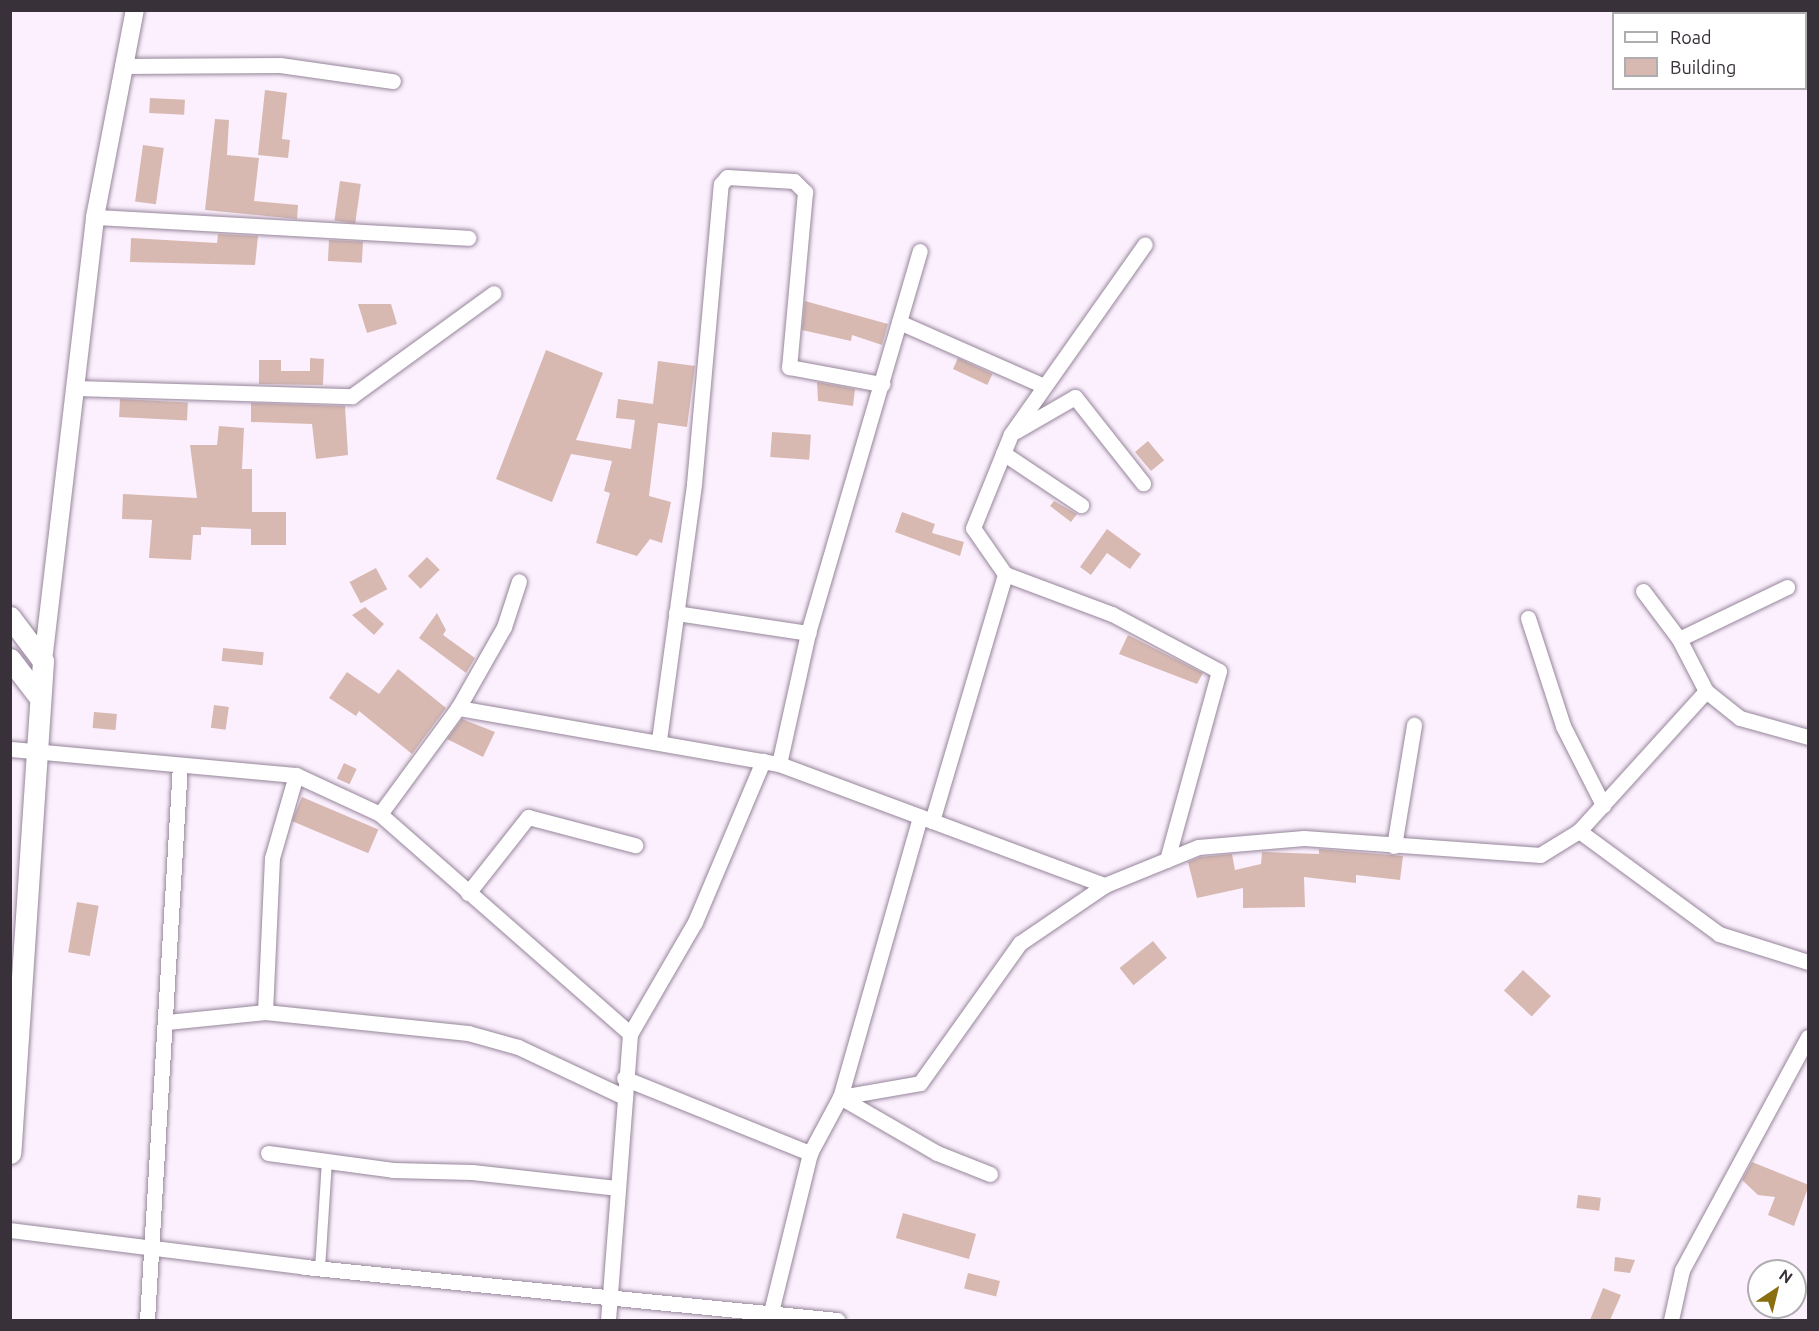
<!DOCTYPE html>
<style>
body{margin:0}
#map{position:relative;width:1819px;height:1331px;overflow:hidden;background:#fcf0fe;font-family:Ubuntu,sans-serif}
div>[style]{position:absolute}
.building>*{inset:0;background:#d7b9b2;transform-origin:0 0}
.roads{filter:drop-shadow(0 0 2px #96859a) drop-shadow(0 0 2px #96859a)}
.pedestrian>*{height:10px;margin:-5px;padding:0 5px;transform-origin:5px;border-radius:5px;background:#fff}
.minor>*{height:15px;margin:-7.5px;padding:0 7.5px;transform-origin:7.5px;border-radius:7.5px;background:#fff}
.tertiary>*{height:18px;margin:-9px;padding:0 9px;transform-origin:9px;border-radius:9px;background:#fff}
.secondary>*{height:21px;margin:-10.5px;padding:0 10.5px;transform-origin:10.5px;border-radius:10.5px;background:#fff}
span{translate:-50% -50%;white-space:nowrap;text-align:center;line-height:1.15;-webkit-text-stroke:6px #fff;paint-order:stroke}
.frame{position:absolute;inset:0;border:12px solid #383139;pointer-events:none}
.legend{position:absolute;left:1612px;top:12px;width:195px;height:78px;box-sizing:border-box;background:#fff;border:2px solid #afadb0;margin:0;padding:8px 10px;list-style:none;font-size:18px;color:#383139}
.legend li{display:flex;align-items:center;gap:12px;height:30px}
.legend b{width:30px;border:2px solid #afadb0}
.north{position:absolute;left:1747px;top:1259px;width:60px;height:60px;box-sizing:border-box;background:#fff;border:2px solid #afadb0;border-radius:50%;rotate:35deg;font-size:16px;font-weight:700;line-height:24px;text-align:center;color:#383139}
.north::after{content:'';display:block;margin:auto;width:21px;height:27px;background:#8a6f11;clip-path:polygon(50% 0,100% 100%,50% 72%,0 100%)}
</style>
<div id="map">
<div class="building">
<i style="clip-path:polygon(265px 90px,287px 93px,282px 139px,290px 140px,288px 158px,258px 155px)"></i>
<i style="left:150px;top:98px;width:35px;height:15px;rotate:3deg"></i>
<i style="clip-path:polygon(215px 119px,229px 120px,227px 155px,259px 158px,254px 201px,298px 205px,297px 219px,205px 210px)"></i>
<i style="left:143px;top:145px;width:21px;height:57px;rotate:8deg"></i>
<i style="left:340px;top:181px;width:21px;height:40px;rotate:8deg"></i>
<i style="clip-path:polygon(218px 234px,258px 236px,255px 265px,130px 262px,131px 238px,217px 243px)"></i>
<i style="left:329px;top:240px;width:34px;height:21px;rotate:3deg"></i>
<i style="clip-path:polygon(805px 301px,888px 324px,882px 345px,852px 335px,851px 341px,802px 330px)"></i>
<i style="clip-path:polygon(358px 304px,391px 304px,397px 324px,367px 333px)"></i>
<i style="clip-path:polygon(546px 350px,603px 373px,576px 440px,631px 449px,635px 420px,616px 418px,618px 399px,653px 404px,658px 361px,695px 366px,687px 427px,658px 423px,649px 496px,671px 502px,662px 543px,650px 539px,637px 556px,596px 543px,610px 493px,604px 491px,612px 461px,571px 454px,552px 502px,496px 479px)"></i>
<i style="clip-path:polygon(310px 358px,324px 359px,323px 385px,259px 384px,259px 360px,281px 360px,281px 371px,310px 371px)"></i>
<i style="left:958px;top:358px;width:38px;height:12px;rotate:25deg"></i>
<i style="clip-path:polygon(817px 382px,855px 389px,853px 406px,818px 401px)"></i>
<i style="left:120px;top:399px;width:68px;height:18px;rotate:3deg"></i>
<i style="clip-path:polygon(251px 403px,345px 406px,348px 455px,316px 459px,312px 424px,251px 422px)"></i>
<i style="clip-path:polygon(219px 426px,244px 428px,242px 469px,252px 469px,252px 512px,286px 512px,286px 545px,251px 545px,251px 529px,201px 527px,201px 535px,193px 535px,191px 560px,149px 558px,152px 520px,122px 519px,123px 494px,197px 498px,190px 445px,217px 445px)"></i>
<i style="left:772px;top:432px;width:39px;height:25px;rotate:4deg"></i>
<i style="left:1148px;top:441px;width:25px;height:17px;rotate:50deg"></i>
<i style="clip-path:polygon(1054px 501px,1077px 514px,1071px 522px,1050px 506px)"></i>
<i style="clip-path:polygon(902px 512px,935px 524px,932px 533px,964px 542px,960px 556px,895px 532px)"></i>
<i style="clip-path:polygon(1107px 529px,1141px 554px,1130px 569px,1107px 553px,1091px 575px,1080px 567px)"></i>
<i style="left:427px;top:557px;width:18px;height:27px;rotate:45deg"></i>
<i style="left:376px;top:568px;width:24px;height:30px;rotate:62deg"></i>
<i style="clip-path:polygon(365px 607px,384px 624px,374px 635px,352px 615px)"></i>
<i style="clip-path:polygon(437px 613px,446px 630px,443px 635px,475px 658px,466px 673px,419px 638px)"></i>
<i style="clip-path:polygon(1128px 635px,1203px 673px,1197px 684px,1119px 654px)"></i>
<i style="left:223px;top:648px;width:41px;height:13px;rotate:6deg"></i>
<i style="clip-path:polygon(398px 669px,446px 708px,412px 754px,359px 711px,356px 716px,329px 698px,347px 672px,379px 694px)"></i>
<i style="left:214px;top:705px;width:15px;height:23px;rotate:8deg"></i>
<i style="left:94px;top:712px;width:23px;height:16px;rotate:5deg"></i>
<i style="clip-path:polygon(462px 719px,495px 732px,483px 757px,447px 739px)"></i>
<i style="left:344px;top:763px;width:14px;height:17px;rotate:25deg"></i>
<i style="left:302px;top:797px;width:83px;height:26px;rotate:23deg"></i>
<i style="clip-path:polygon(1319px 849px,1403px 856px,1400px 880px,1356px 875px,1356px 883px,1304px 877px,1305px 907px,1243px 908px,1243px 888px,1197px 898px,1188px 862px,1200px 857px,1232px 854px,1235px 870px,1261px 864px,1262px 852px,1319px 854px)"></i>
<i style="left:77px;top:902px;width:22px;height:51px;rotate:10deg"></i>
<i style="left:1153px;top:941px;width:22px;height:43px;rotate:51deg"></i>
<i style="left:1523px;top:970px;width:38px;height:28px;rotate:43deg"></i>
<i style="clip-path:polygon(1752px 1162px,1809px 1185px,1794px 1226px,1768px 1215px,1775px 1197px,1758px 1195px,1742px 1180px)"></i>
<i style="left:1578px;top:1195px;width:23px;height:13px;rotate:7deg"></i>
<i style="left:903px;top:1213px;width:76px;height:26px;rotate:16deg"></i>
<i style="clip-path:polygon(1615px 1257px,1635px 1260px,1630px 1273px,1614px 1271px)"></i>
<i style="left:968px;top:1273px;width:33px;height:16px;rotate:14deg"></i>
<i style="clip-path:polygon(1603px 1288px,1621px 1295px,1610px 1320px,1590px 1320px)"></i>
</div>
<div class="roads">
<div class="pedestrian">
<i style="left:320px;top:1269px;width:107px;rotate:-86.3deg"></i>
</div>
<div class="minor">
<i style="left:122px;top:66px;width:158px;rotate:-0.4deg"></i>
<i style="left:280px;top:65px;width:114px;rotate:8.1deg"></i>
<i style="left:95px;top:217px;width:374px;rotate:3.2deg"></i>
<i style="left:899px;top:322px;width:158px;rotate:23.8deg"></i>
<i style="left:75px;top:388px;width:277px;rotate:1.7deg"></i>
<i style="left:352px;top:396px;width:175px;rotate:-36deg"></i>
<i style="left:1016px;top:431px;width:68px;rotate:-30deg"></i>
<i style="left:1075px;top:397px;width:110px;rotate:51.7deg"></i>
<i style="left:1003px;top:453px;width:94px;rotate:33.7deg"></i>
<i style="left:1005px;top:574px;width:114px;rotate:20.5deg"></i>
<i style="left:1112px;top:614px;width:121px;rotate:28deg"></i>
<i style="left:1219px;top:671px;width:196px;rotate:105.4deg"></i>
<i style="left:1643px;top:591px;width:60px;rotate:53.1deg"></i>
<i style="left:1679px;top:639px;width:59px;rotate:62.6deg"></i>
<i style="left:1706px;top:691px;width:43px;rotate:38.5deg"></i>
<i style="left:1740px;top:718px;width:71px;rotate:15.6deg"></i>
<i style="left:676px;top:613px;width:134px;rotate:8.6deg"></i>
<i style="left:1528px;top:618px;width:114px;rotate:72deg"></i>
<i style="left:1563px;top:726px;width:89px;rotate:63.1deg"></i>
<i style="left:1679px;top:639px;width:120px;rotate:-25.7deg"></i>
<i style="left:458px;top:708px;width:326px;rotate:9.9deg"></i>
<i style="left:779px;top:764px;width:348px;rotate:20.4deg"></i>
<i style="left:659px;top:740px;width:258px;rotate:-82.2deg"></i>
<i style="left:694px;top:484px;width:301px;rotate:-84.9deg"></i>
<i style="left:721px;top:184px;width:9px;rotate:-49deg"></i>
<i style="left:727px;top:177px;width:67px;rotate:3.4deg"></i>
<i style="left:794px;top:181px;width:16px;rotate:45deg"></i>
<i style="left:805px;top:192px;width:176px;rotate:95.2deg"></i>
<i style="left:789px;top:367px;width:95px;rotate:10.4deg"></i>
<i style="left:10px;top:749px;width:287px;rotate:5.2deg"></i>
<i style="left:296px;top:775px;width:93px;rotate:24.9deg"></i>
<i style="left:380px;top:814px;width:333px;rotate:41.3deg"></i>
<i style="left:779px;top:764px;width:134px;rotate:-77.5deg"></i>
<i style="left:808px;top:633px;width:398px;rotate:-73.7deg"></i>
<i style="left:380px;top:814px;width:132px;rotate:-53.7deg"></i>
<i style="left:458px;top:708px;width:93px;rotate:-60.4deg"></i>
<i style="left:504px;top:627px;width:48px;rotate:-71.9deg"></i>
<i style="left:920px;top:817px;width:291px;rotate:105.9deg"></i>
<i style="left:840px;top:1097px;width:112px;rotate:30deg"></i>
<i style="left:937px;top:1153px;width:57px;rotate:21.6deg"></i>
<i style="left:932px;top:821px;width:258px;rotate:-73.5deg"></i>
<i style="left:1005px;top:574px;width:56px;rotate:-124.8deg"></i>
<i style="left:973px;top:528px;width:101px;rotate:-68deg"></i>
<i style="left:1011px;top:434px;width:232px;rotate:-54.8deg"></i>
<i style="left:1579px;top:831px;width:174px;rotate:36.3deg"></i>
<i style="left:1719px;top:934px;width:93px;rotate:17.5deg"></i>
<i style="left:1394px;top:846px;width:123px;rotate:-80.6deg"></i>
<i style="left:468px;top:893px;width:97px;rotate:-51.7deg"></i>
<i style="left:528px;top:817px;width:111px;rotate:14.7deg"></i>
<i style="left:265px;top:1012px;width:154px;rotate:-87.4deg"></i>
<i style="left:272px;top:858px;width:86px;rotate:-73.9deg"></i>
<i style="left:167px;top:1022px;width:99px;rotate:-5.8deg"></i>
<i style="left:265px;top:1012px;width:204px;rotate:5.9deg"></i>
<i style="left:468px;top:1033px;width:52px;rotate:15.6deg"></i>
<i style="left:518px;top:1047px;width:115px;rotate:25.2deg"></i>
<i style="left:624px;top:1078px;width:201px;rotate:22deg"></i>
<i style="left:268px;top:1153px;width:126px;rotate:7.7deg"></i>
<i style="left:393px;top:1170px;width:79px;rotate:1.5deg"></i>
<i style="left:472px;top:1172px;width:145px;rotate:6.3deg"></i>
<i style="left:10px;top:1230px;width:297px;rotate:7.1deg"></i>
<i style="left:305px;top:1267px;width:535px;rotate:5.69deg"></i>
<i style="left:771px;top:1312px;width:164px;rotate:-76.2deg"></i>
<i style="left:810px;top:1153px;width:64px;rotate:-61.8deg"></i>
<i style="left:840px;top:1097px;width:81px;rotate:-9.9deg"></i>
<i style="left:920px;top:1083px;width:172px;rotate:-54.5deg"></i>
<i style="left:1020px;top:943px;width:103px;rotate:-34.3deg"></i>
<i style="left:1105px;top:885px;width:100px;rotate:-22.2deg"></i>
<i style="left:1198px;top:847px;width:106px;rotate:-4.9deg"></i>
<i style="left:1304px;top:838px;width:237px;rotate:4.1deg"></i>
<i style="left:1540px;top:855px;width:46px;rotate:-31.6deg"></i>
<i style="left:1579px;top:831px;width:189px;rotate:-47.8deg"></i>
<i style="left:147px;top:1320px;width:556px;rotate:-86.6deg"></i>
<i style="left:608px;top:1320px;width:287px;rotate:-85.6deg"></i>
<i style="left:630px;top:1034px;width:129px;rotate:-59.9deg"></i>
<i style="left:695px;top:922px;width:175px;rotate:-67.1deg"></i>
<i style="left:1671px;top:1320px;width:51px;rotate:-77.6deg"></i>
<i style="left:1682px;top:1270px;width:265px;rotate:-61.6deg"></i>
</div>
<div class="tertiary">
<i style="left:43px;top:661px;width:447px;rotate:-83.3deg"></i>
<i style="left:95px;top:217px;width:211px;rotate:-79.1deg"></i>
</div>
<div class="secondary">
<i style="left:10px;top:617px;width:55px;rotate:53.1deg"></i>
<i style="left:43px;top:661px;width:493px;rotate:93.8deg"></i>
<i style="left:10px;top:659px;width:49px;rotate:52.4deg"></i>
</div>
</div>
<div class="frame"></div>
<ul class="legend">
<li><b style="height:8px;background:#fff"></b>Road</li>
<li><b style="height:16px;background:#d7b9b2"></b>Building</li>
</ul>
<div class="north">N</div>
</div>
